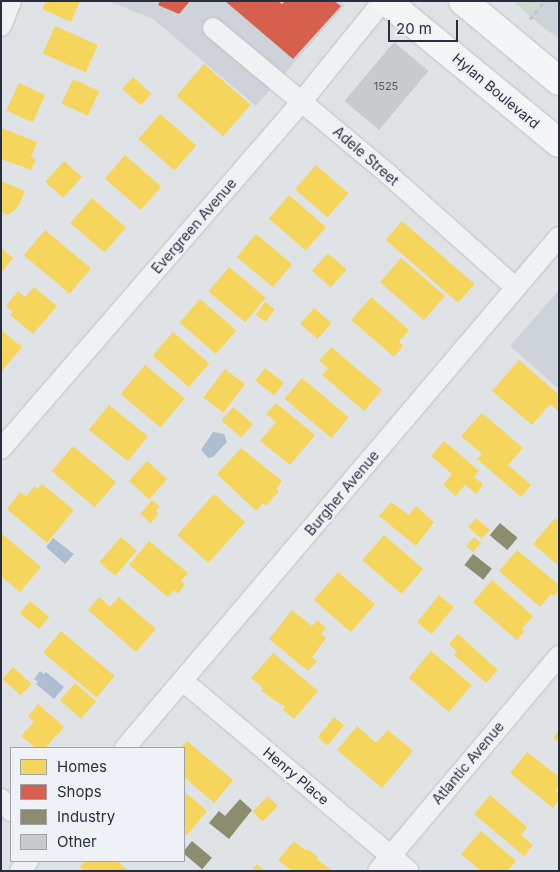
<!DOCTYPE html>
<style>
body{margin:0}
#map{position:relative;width:560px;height:872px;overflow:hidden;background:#e0e3e6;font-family:Inter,sans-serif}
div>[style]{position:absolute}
.built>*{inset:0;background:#ced2d9}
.green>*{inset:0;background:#d0dad1}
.water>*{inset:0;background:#aebed1}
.homes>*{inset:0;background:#f6d55c;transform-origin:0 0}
.shops>*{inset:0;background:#d6604d}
.industry>*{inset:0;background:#8c8c6e;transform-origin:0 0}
.building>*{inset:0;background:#c8cbce;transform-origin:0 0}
.path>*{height:3px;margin-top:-1.5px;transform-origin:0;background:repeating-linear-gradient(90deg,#c2c4c9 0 4px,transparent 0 8px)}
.roads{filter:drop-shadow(0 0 1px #bec1c4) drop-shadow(0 0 1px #bec1c4)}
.street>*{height:20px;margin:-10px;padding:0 10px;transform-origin:10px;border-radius:10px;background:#f0f1f2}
.primary>*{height:28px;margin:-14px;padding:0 14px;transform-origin:14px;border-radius:14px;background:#f4f5f6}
span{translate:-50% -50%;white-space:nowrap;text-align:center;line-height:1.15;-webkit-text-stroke:5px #eef1f5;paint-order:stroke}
.number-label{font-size:11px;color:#505764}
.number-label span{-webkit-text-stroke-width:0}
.street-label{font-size:14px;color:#272f3f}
.frame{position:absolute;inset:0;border:2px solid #272f3f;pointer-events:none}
.legend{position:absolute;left:10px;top:747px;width:175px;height:115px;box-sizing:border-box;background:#eef1f5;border:1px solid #9ea3ac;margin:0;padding:6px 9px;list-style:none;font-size:15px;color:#272f3f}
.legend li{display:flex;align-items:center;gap:10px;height:25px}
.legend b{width:25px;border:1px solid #9ea3ac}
.scale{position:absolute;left:388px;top:20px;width:70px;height:22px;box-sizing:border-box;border:2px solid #272f3f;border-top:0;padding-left:6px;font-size:15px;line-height:18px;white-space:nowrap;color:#272f3f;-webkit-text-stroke:4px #eef1f5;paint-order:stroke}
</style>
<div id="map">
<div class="built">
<i style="clip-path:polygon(108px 1px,339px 1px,345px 5px,256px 106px,153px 19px)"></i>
<i style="clip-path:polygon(513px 1px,559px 1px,559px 38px,545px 29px)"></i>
<i style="clip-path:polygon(559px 290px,559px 389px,510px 346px)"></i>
</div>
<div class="green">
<i style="clip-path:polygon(513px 1px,530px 1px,535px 5px,537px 3px,539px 5px,534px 10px,527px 12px)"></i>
</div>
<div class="water">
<i style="clip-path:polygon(213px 432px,224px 434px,227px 442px,213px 457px,208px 458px,201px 450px)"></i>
<i style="clip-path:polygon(53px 538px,74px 554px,65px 564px,46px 547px)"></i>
<i style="clip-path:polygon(40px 671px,44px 674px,46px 672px,64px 687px,54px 699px,36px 684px,38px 682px,34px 679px)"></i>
</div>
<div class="homes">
<i style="clip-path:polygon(46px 1px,80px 1px,71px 22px,42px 9px)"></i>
<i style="left:55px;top:26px;width:47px;height:30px;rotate:24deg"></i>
<i style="left:204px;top:64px;width:62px;height:42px;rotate:41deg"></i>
<i style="left:133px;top:77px;width:25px;height:16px;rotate:42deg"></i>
<i style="left:73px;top:79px;width:29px;height:27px;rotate:25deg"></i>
<i style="left:19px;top:83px;width:29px;height:30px;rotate:25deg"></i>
<i style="left:160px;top:114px;width:48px;height:33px;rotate:41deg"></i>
<i style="clip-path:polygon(1px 128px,37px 142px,31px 157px,36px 159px,31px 170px,1px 159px)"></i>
<i style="left:125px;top:155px;width:48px;height:31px;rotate:41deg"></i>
<i style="left:64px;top:161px;width:24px;height:28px;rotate:42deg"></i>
<i style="left:316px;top:165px;width:43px;height:32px;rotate:41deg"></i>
<i style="clip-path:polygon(1px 181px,25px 191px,18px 207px,8px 215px,1px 212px)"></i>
<i style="left:289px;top:195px;width:49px;height:31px;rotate:41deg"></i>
<i style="left:92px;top:198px;width:45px;height:33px;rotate:41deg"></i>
<i style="left:402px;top:221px;width:96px;height:25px;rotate:41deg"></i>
<i style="left:45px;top:230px;width:60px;height:33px;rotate:40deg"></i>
<i style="left:256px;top:234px;width:47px;height:30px;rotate:40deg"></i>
<i style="clip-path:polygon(1px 248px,13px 258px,1px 273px)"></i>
<i style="left:328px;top:253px;width:25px;height:24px;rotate:42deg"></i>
<i style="left:401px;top:258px;width:58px;height:32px;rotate:41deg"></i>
<i style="left:229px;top:267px;width:48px;height:32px;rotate:40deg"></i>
<i style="clip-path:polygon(34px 287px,57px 306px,33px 334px,10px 315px,13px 312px,6px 306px,18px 291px,25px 297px)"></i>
<i style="clip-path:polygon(371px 297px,409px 330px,399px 342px,403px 346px,394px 357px,351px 320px)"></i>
<i style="left:200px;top:299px;width:48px;height:31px;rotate:41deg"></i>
<i style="left:265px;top:302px;width:12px;height:16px;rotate:35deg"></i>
<i style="left:314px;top:308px;width:23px;height:21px;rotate:41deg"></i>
<i style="clip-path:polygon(1px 330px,22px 347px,1px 372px)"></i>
<i style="left:173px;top:332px;width:48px;height:31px;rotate:41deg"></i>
<i style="clip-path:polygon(331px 347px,382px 390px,364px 411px,322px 375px,328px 368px,319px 361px)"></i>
<i style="clip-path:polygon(519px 360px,559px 395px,559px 412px,550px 404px,532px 425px,492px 391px)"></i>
<i style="left:145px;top:365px;width:52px;height:38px;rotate:40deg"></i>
<i style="left:265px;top:368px;width:24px;height:16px;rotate:38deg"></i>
<i style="left:225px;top:369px;width:25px;height:36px;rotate:37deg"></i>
<i style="left:302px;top:378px;width:61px;height:27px;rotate:40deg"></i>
<i style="clip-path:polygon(276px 403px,315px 435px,290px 465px,260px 441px,276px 422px,266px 414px)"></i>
<i style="left:109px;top:405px;width:50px;height:32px;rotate:39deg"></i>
<i style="left:233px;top:407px;width:26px;height:18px;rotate:40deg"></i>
<i style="clip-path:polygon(482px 413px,523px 448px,508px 465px,531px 485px,521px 497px,477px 459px,482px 454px,461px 436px)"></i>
<i style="clip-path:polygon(444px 441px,479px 471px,474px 477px,483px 484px,476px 494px,465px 485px,456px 496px,443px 485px,452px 474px,431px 456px)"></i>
<i style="left:73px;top:446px;width:56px;height:33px;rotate:40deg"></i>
<i style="clip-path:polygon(241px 448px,282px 481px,276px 489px,279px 491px,266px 506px,263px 503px,256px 511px,217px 474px)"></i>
<i style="left:147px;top:461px;width:27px;height:27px;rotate:42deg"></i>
<i style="clip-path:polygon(42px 484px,74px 510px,47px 543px,7px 509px,20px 492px,26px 496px,35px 486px,38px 489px)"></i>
<i style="left:214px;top:494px;width:42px;height:55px;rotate:42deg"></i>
<i style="clip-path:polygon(152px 500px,160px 506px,156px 511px,158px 514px,151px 523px,140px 514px)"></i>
<i style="clip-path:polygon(391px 502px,409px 515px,416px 506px,434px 522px,416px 546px,379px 516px)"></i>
<i style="left:476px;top:518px;width:18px;height:12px;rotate:41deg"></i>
<i style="clip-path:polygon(555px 518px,559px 522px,559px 566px,533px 544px)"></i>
<i style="clip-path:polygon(1px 533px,41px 567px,20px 592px,1px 576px)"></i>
<i style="left:384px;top:535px;width:52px;height:33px;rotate:41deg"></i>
<i style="left:121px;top:537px;width:21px;height:33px;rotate:41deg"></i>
<i style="left:474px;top:537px;width:9px;height:12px;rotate:41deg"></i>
<i style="clip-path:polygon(149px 541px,188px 573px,181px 581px,185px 584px,178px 594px,174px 590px,168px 597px,129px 565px)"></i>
<i style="clip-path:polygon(517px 550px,559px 585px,559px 590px,554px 596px,551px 594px,540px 607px,499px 571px)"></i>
<i style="left:338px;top:572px;width:49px;height:37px;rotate:41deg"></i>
<i style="clip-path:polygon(492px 580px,533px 616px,522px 629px,524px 632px,517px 640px,473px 602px)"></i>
<i style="left:439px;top:595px;width:19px;height:35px;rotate:39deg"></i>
<i style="clip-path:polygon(99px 597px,110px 607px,119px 597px,156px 629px,136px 652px,88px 610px)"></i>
<i style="left:30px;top:601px;width:25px;height:16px;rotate:40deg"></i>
<i style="clip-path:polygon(292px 610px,312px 626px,317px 620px,326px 628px,321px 634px,326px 638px,312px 657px,317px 661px,308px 671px,269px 639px)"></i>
<i style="left:61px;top:631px;width:70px;height:28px;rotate:40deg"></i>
<i style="clip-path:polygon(458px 634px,498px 670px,486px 683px,454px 655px,457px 652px,449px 644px)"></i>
<i style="left:431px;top:651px;width:53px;height:35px;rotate:40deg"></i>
<i style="clip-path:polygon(273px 653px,318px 691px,294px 719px,283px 710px,285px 707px,261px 691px,263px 688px,251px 678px)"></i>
<i style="left:13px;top:667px;width:25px;height:16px;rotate:42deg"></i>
<i style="left:75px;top:683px;width:28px;height:23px;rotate:41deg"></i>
<i style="clip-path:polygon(38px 704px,64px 727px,45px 748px,36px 748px,21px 736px,34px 722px,28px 716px)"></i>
<i style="left:334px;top:717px;width:13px;height:26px;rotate:39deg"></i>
<i style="clip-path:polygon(357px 726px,376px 743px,388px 730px,413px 751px,382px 788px,337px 750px)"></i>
<i style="clip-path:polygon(559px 730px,559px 743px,553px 738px)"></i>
<i style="clip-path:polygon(187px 741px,233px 780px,214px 803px,184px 777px,184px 748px,181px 748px)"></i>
<i style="clip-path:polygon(527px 752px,559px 777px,559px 786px,555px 791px,559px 794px,559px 800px,553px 808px,510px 773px)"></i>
<i style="clip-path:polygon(184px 791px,207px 811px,187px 835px,184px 833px)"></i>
<i style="clip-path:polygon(490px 795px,527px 827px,521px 835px,533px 845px,524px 856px,474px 814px)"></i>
<i style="left:268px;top:796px;width:14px;height:22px;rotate:45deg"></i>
<i style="clip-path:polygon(481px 831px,516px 861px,507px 871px,481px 871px,461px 854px)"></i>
<i style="clip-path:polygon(294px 841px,306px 851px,307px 849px,318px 857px,316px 859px,333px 871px,292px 871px,278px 860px)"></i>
<i style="clip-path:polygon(85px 861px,117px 861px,129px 871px,85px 871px,80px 867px)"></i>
<i style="clip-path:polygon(257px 864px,265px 871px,251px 871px)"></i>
</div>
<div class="shops">
<i style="clip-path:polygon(160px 1px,190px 1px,179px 14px,158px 5px)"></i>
<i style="clip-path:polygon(225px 1px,278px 1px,282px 4px,285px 1px,334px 1px,341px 6px,293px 59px)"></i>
</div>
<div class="industry">
<i style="left:500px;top:523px;width:23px;height:16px;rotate:40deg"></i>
<i style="left:473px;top:554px;width:24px;height:14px;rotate:38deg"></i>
<i style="clip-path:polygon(240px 799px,252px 810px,229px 839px,209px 823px,219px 811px,225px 816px)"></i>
<i style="left:192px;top:841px;width:26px;height:15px;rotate:40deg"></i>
</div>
<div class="building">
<i style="left:394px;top:42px;width:45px;height:77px;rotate:40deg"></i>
</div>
<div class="path">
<i style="left:530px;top:19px;width:23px;rotate:-50deg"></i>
</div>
<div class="roads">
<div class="street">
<i style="left:1px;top:26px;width:27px;rotate:-68deg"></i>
<i style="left:213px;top:28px;width:228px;rotate:39.8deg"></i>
<i style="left:388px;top:174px;width:171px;rotate:41.7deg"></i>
<i style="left:1px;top:449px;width:460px;rotate:-49.1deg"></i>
<i style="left:302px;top:101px;width:129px;rotate:-51deg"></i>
<i style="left:183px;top:681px;width:295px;rotate:40.1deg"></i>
<i style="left:125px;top:748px;width:670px;rotate:-49.66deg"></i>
<i style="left:1px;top:799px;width:16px;rotate:50deg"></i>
<i style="left:20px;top:871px;width:13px;rotate:-51deg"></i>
<i style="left:378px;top:871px;width:281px;rotate:-49.9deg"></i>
</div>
<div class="primary">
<i style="left:386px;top:1px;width:224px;rotate:39.4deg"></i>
<i style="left:463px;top:1px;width:125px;rotate:39.8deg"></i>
</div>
</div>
<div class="number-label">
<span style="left:386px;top:86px">1525</span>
</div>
<div class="street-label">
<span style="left:496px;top:91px;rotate:40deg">Hylan Boulevard</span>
<span style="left:366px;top:156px;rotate:41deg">Adele Street</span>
<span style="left:194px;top:226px;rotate:-49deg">Evergreen Avenue</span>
<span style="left:342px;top:493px;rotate:-50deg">Burgher Avenue</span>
<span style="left:468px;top:763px;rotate:-50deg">Atlantic Avenue</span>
<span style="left:296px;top:776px;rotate:40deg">Henry Place</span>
</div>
<div class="frame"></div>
<ul class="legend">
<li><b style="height:14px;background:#f6d55c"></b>Homes</li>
<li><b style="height:14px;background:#d6604d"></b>Shops</li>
<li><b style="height:14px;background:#8c8c6e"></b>Industry</li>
<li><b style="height:14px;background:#c8cbce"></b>Other</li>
</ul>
<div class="scale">20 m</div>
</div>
